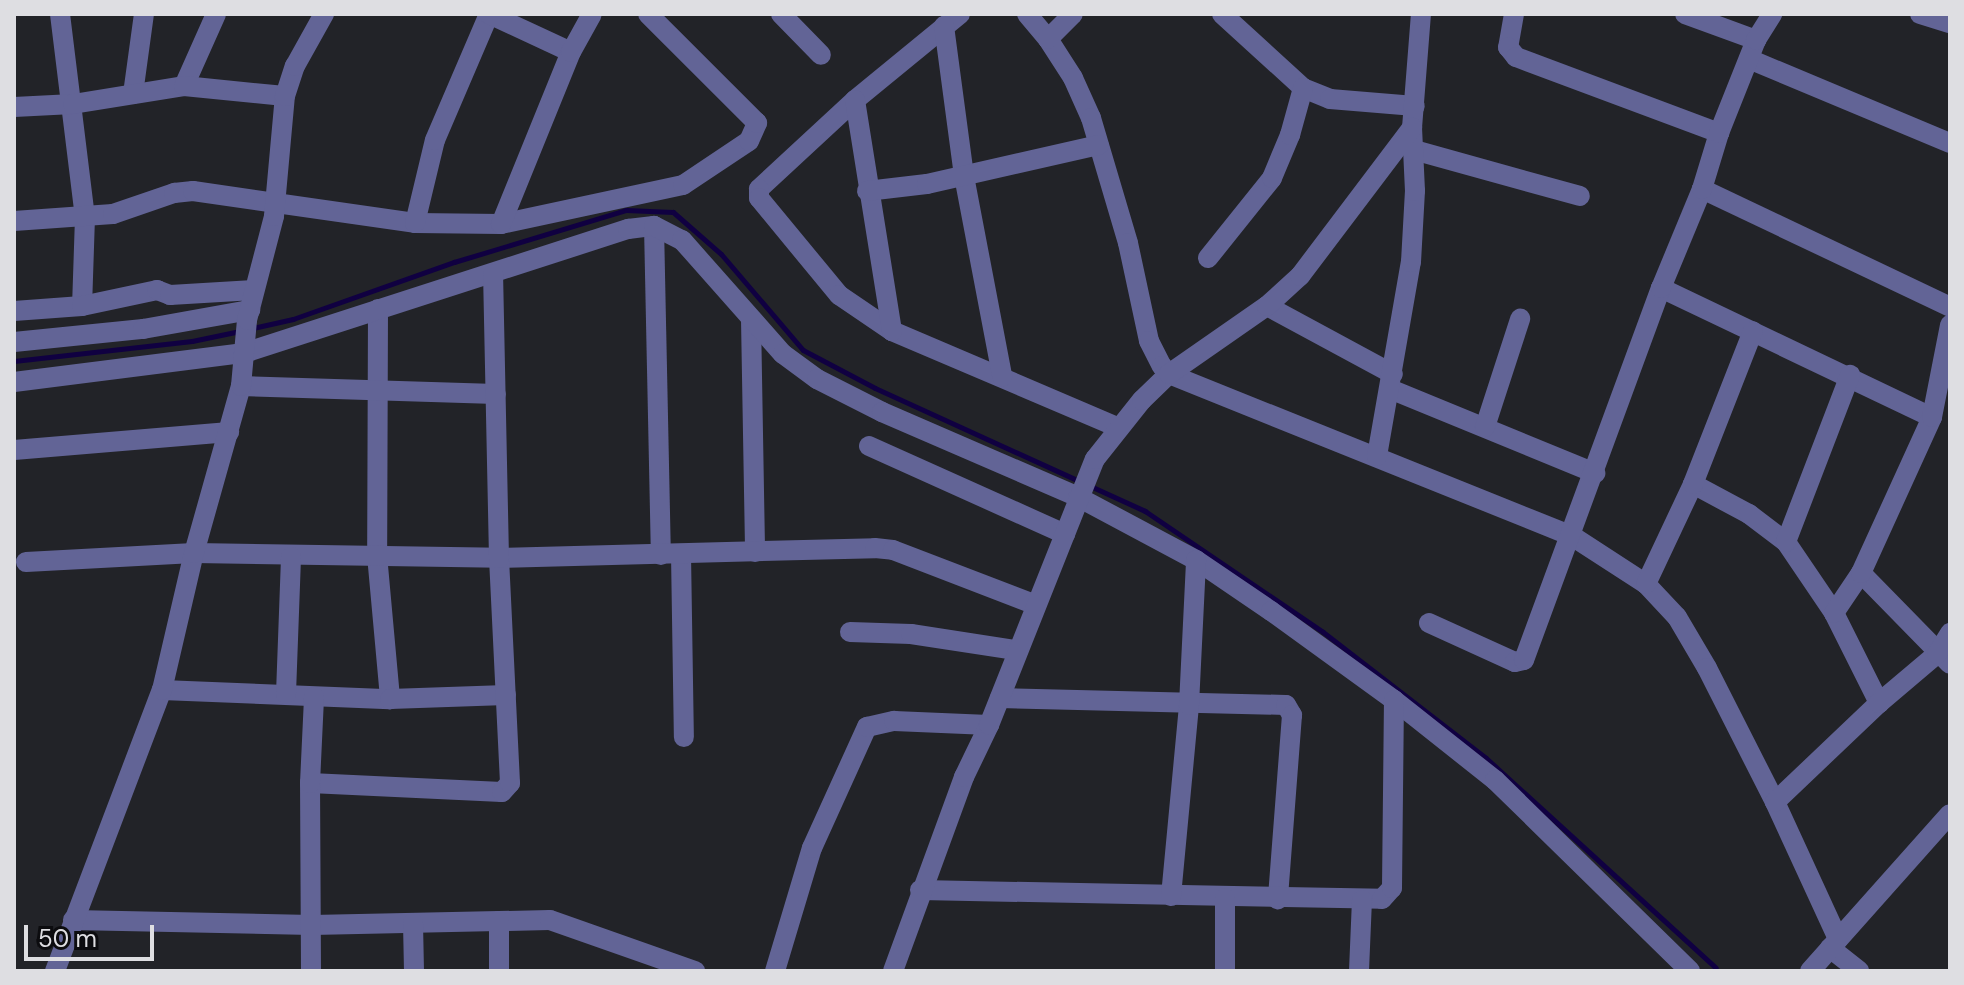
<!DOCTYPE html>
<style>
body{margin:0}
#map{position:relative;width:1964px;height:985px;overflow:hidden;background:#222328;font-family:"DM Sans",sans-serif}
div>[style]{position:absolute}
.stream>*{height:5px;margin:-2.5px;padding:0 2.5px;transform-origin:2.5px;border-radius:2.5px;background:#100041}
.minor>*{height:20px;margin:-10px;padding:0 10px;transform-origin:10px;border-radius:10px;background:#626496}
span{translate:-50% -50%;white-space:nowrap;text-align:center;line-height:1.15;-webkit-text-stroke:6px #0c0c0f;paint-order:stroke}
.frame{position:absolute;inset:0;border:16px solid #dedee2;pointer-events:none}
.scale{position:absolute;left:24px;top:925px;width:130px;height:36px;box-sizing:border-box;border:4px solid #dedee2;border-top:0;padding-left:10px;font-size:24px;line-height:28px;white-space:nowrap;color:#dedee2;-webkit-text-stroke:6px #0c0c0f;paint-order:stroke}
</style>
<div id="map">
<div class="stream">
<i style="left:253px;top:328px;width:41px;rotate:-12.7deg"></i>
<i style="left:293px;top:319px;width:171px;rotate:-19.5deg"></i>
<i style="left:454px;top:262px;width:180px;rotate:-16.8deg"></i>
<i style="left:626px;top:210px;width:47px;rotate:2.4deg"></i>
<i style="left:673px;top:212px;width:64px;rotate:41.2deg"></i>
<i style="left:721px;top:254px;width:126px;rotate:49.5deg"></i>
<i style="left:803px;top:350px;width:81px;rotate:27.8deg"></i>
<i style="left:875px;top:388px;width:224px;rotate:24.5deg"></i>
<i style="left:14px;top:361px;width:179px;rotate:-6.4deg"></i>
<i style="left:192px;top:341px;width:49px;rotate:-11.8deg"></i>
<i style="left:1088px;top:485px;width:63px;rotate:24.5deg"></i>
<i style="left:1145px;top:511px;width:215px;rotate:34.2deg"></i>
<i style="left:1323px;top:632px;width:206px;rotate:37.7deg"></i>
<i style="left:1486px;top:758px;width:311px;rotate:42.4deg"></i>
</div>
<div class="minor">
<i style="left:60px;top:14px;width:205px;rotate:83deg"></i>
<i style="left:85px;top:217px;width:89px;rotate:91.9deg"></i>
<i style="left:781px;top:14px;width:57px;rotate:45.7deg"></i>
<i style="left:960px;top:14px;width:136px;rotate:140.7deg"></i>
<i style="left:855px;top:100px;width:131px;rotate:137.2deg"></i>
<i style="left:759px;top:189px;width:9px;rotate:90deg"></i>
<i style="left:759px;top:198px;width:126px;rotate:50.5deg"></i>
<i style="left:839px;top:295px;width:64px;rotate:34.2deg"></i>
<i style="left:892px;top:331px;width:247px;rotate:23.1deg"></i>
<i style="left:1027px;top:14px;width:33px;rotate:50deg"></i>
<i style="left:1048px;top:39px;width:46px;rotate:57.3deg"></i>
<i style="left:1073px;top:78px;width:44px;rotate:65.8deg"></i>
<i style="left:1091px;top:118px;width:130px;rotate:73.5deg"></i>
<i style="left:1128px;top:243px;width:100px;rotate:77.9deg"></i>
<i style="left:1149px;top:341px;width:28px;rotate:63deg"></i>
<i style="left:1162px;top:366px;width:11px;rotate:49deg"></i>
<i style="left:1169px;top:374px;width:434px;rotate:21.9deg"></i>
<i style="left:1572px;top:536px;width:88px;rotate:33deg"></i>
<i style="left:1646px;top:584px;width:45px;rotate:46.8deg"></i>
<i style="left:1677px;top:617px;width:59px;rotate:59.5deg"></i>
<i style="left:1707px;top:668px;width:150px;rotate:63.1deg"></i>
<i style="left:1775px;top:802px;width:151px;rotate:65.3deg"></i>
<i style="left:1222px;top:14px;width:110px;rotate:42.4deg"></i>
<i style="left:1303px;top:88px;width:29px;rotate:22deg"></i>
<i style="left:1330px;top:99px;width:85px;rotate:4.7deg"></i>
<i style="left:1514px;top:14px;width:34px;rotate:100deg"></i>
<i style="left:1508px;top:47px;width:13px;rotate:51deg"></i>
<i style="left:1516px;top:57px;width:217px;rotate:20.5deg"></i>
<i style="left:1685px;top:14px;width:76px;rotate:20.1deg"></i>
<i style="left:1920px;top:14px;width:31px;rotate:17deg"></i>
<i style="left:944px;top:26px;width:151px;rotate:82.4deg"></i>
<i style="left:964px;top:176px;width:204px;rotate:79.2deg"></i>
<i style="left:1048px;top:39px;width:35px;rotate:-45deg"></i>
<i style="left:1749px;top:59px;width:218px;rotate:22.7deg"></i>
<i style="left:184px;top:86px;width:79px;rotate:-66deg"></i>
<i style="left:133px;top:94px;width:81px;rotate:-82.2deg"></i>
<i style="left:855px;top:100px;width:234px;rotate:80.9deg"></i>
<i style="left:14px;top:107px;width:59px;rotate:-2.9deg"></i>
<i style="left:73px;top:104px;width:112px;rotate:-9.2deg"></i>
<i style="left:184px;top:86px;width:101px;rotate:5.7deg"></i>
<i style="left:1414px;top:150px;width:172px;rotate:15.5deg"></i>
<i style="left:1702px;top:189px;width:275px;rotate:25.4deg"></i>
<i style="left:867px;top:191px;width:60px;rotate:-6.7deg"></i>
<i style="left:927px;top:184px;width:176px;rotate:-12.8deg"></i>
<i style="left:14px;top:221px;width:99px;rotate:-4deg"></i>
<i style="left:113px;top:214px;width:65px;rotate:-19deg"></i>
<i style="left:174px;top:193px;width:19px;rotate:-6deg"></i>
<i style="left:193px;top:191px;width:224px;rotate:8.2deg"></i>
<i style="left:415px;top:223px;width:86px;rotate:0.7deg"></i>
<i style="left:501px;top:224px;width:186px;rotate:-12.1deg"></i>
<i style="left:683px;top:185px;width:79px;rotate:-33.7deg"></i>
<i style="left:749px;top:141px;width:20px;rotate:-66deg"></i>
<i style="left:757px;top:123px;width:154px;rotate:-135deg"></i>
<i style="left:415px;top:223px;width:85px;rotate:-76.5deg"></i>
<i style="left:435px;top:140px;width:137px;rotate:-66.8deg"></i>
<i style="left:489px;top:14px;width:90px;rotate:24.9deg"></i>
<i style="left:501px;top:224px;width:186px;rotate:-67.9deg"></i>
<i style="left:571px;top:52px;width:43px;rotate:-61.1deg"></i>
<i style="left:654px;top:226px;width:329px;rotate:88.8deg"></i>
<i style="left:1208px;top:258px;width:102px;rotate:-51.3deg"></i>
<i style="left:1272px;top:178px;width:47px;rotate:-67.3deg"></i>
<i style="left:1290px;top:135px;width:49px;rotate:-74.5deg"></i>
<i style="left:1661px;top:288px;width:300px;rotate:25.5deg"></i>
<i style="left:1267px;top:306px;width:143px;rotate:28.4deg"></i>
<i style="left:378px;top:309px;width:246px;rotate:90.2deg"></i>
<i style="left:377px;top:555px;width:145px;rotate:84.8deg"></i>
<i style="left:14px;top:311px;width:68px;rotate:-4.2deg"></i>
<i style="left:82px;top:306px;width:77px;rotate:-12deg"></i>
<i style="left:157px;top:290px;width:14px;rotate:21deg"></i>
<i style="left:170px;top:295px;width:84px;rotate:-3.4deg"></i>
<i style="left:751px;top:319px;width:233px;rotate:89deg"></i>
<i style="left:14px;top:342px;width:130px;rotate:-5.8deg"></i>
<i style="left:143px;top:329px;width:109px;rotate:-10.1deg"></i>
<i style="left:14px;top:382px;width:232px;rotate:-7.2deg"></i>
<i style="left:244px;top:353px;width:404px;rotate:-17.9deg"></i>
<i style="left:628px;top:229px;width:26px;rotate:-7deg"></i>
<i style="left:654px;top:226px;width:31px;rotate:27deg"></i>
<i style="left:682px;top:240px;width:152px;rotate:48.5deg"></i>
<i style="left:783px;top:354px;width:42px;rotate:36.3deg"></i>
<i style="left:817px;top:379px;width:73px;rotate:26.9deg"></i>
<i style="left:882px;top:412px;width:214px;rotate:23.4deg"></i>
<i style="left:1078px;top:497px;width:134px;rotate:28.1deg"></i>
<i style="left:1196px;top:560px;width:91px;rotate:34.2deg"></i>
<i style="left:1271px;top:611px;width:152px;rotate:35.9deg"></i>
<i style="left:1394px;top:700px;width:129px;rotate:38.4deg"></i>
<i style="left:1495px;top:780px;width:273px;rotate:44.4deg"></i>
<i style="left:241px;top:386px;width:255px;rotate:1.8deg"></i>
<i style="left:1390px;top:389px;width:222px;rotate:22.3deg"></i>
<i style="left:1485px;top:427px;width:114px;rotate:-72deg"></i>
<i style="left:869px;top:446px;width:215px;rotate:24.2deg"></i>
<i style="left:14px;top:450px;width:216px;rotate:-4.8deg"></i>
<i style="left:1377px;top:456px;width:197px;rotate:-80.1deg"></i>
<i style="left:1411px;top:262px;width:71px;rotate:-86.8deg"></i>
<i style="left:1415px;top:191px;width:63px;rotate:-92.7deg"></i>
<i style="left:1412px;top:128px;width:114px;rotate:-85.5deg"></i>
<i style="left:1693px;top:484px;width:64px;rotate:28.2deg"></i>
<i style="left:1749px;top:514px;width:46px;rotate:37.1deg"></i>
<i style="left:1786px;top:542px;width:86px;rotate:55.9deg"></i>
<i style="left:1834px;top:613px;width:101px;rotate:63.4deg"></i>
<i style="left:1786px;top:542px;width:179px;rotate:-69deg"></i>
<i style="left:681px;top:554px;width:183px;rotate:89.1deg"></i>
<i style="left:26px;top:562px;width:168px;rotate:-3.1deg"></i>
<i style="left:194px;top:553px;width:305px;rotate:0.9deg"></i>
<i style="left:499px;top:558px;width:376px;rotate:-1.5deg"></i>
<i style="left:875px;top:548px;width:18px;rotate:6deg"></i>
<i style="left:893px;top:550px;width:151px;rotate:21deg"></i>
<i style="left:1861px;top:573px;width:127px;rotate:45.6deg"></i>
<i style="left:1646px;top:584px;width:110px;rotate:-64.8deg"></i>
<i style="left:1693px;top:484px;width:164px;rotate:-68.6deg"></i>
<i style="left:1834px;top:613px;width:48px;rotate:-56deg"></i>
<i style="left:1861px;top:573px;width:171px;rotate:-65.5deg"></i>
<i style="left:1932px;top:417px;width:94px;rotate:-78.9deg"></i>
<i style="left:1429px;top:623px;width:94px;rotate:24.4deg"></i>
<i style="left:1515px;top:662px;width:9px;rotate:-13deg"></i>
<i style="left:1524px;top:660px;width:396px;rotate:-69.8deg"></i>
<i style="left:1661px;top:288px;width:107px;rotate:-67.5deg"></i>
<i style="left:1702px;top:189px;width:59px;rotate:-73.1deg"></i>
<i style="left:1719px;top:133px;width:100px;rotate:-68.3deg"></i>
<i style="left:1756px;top:40px;width:31px;rotate:-58deg"></i>
<i style="left:850px;top:632px;width:61px;rotate:1.9deg"></i>
<i style="left:911px;top:634px;width:106px;rotate:8.7deg"></i>
<i style="left:162px;top:690px;width:228px;rotate:2.3deg"></i>
<i style="left:390px;top:699px;width:116px;rotate:-2deg"></i>
<i style="left:286px;top:694px;width:137px;rotate:-87.9deg"></i>
<i style="left:1000px;top:698px;width:286px;rotate:1.4deg"></i>
<i style="left:1286px;top:705px;width:12px;rotate:59deg"></i>
<i style="left:1292px;top:715px;width:185px;rotate:94.4deg"></i>
<i style="left:310px;top:783px;width:192px;rotate:2.7deg"></i>
<i style="left:502px;top:792px;width:12px;rotate:-48deg"></i>
<i style="left:510px;top:783px;width:225px;rotate:-92.8deg"></i>
<i style="left:499px;top:558px;width:284px;rotate:-91.2deg"></i>
<i style="left:1775px;top:802px;width:144px;rotate:-43.6deg"></i>
<i style="left:1879px;top:703px;width:76px;rotate:-40.2deg"></i>
<i style="left:1937px;top:654px;width:25px;rotate:-58deg"></i>
<i style="left:920px;top:890px;width:462px;rotate:1.1deg"></i>
<i style="left:1382px;top:899px;width:15px;rotate:-48deg"></i>
<i style="left:1392px;top:888px;width:188px;rotate:-89.4deg"></i>
<i style="left:1171px;top:896px;width:192px;rotate:-84.6deg"></i>
<i style="left:1189px;top:705px;width:145px;rotate:-87.2deg"></i>
<i style="left:73px;top:920px;width:239px;rotate:1.2deg"></i>
<i style="left:312px;top:925px;width:238px;rotate:-1.2deg"></i>
<i style="left:550px;top:920px;width:154px;rotate:19.4deg"></i>
<i style="left:499px;top:921px;width:50px;rotate:90deg"></i>
<i style="left:413px;top:923px;width:48px;rotate:88.8deg"></i>
<i style="left:1830px;top:948px;width:37px;rotate:38deg"></i>
<i style="left:55px;top:971px;width:301px;rotate:-69.2deg"></i>
<i style="left:162px;top:690px;width:141px;rotate:-76.9deg"></i>
<i style="left:194px;top:553px;width:173px;rotate:-74.3deg"></i>
<i style="left:241px;top:386px;width:66px;rotate:-84.8deg"></i>
<i style="left:247px;top:320px;width:107px;rotate:-75.4deg"></i>
<i style="left:274px;top:216px;width:121px;rotate:-84.8deg"></i>
<i style="left:285px;top:96px;width:32px;rotate:-72deg"></i>
<i style="left:295px;top:66px;width:60px;rotate:-60.9deg"></i>
<i style="left:311px;top:971px;width:188px;rotate:-90.3deg"></i>
<i style="left:310px;top:783px;width:86px;rotate:-87.3deg"></i>
<i style="left:775px;top:971px;width:128px;rotate:-73.3deg"></i>
<i style="left:812px;top:848px;width:133px;rotate:-65.6deg"></i>
<i style="left:867px;top:727px;width:28px;rotate:-13deg"></i>
<i style="left:894px;top:721px;width:95px;rotate:2.4deg"></i>
<i style="left:893px;top:971px;width:207px;rotate:-69.9deg"></i>
<i style="left:964px;top:777px;width:58px;rotate:-64.3deg"></i>
<i style="left:989px;top:725px;width:286px;rotate:-68.3deg"></i>
<i style="left:1095px;top:459px;width:75px;rotate:-51.5deg"></i>
<i style="left:1142px;top:400px;width:37px;rotate:-44deg"></i>
<i style="left:1169px;top:374px;width:119px;rotate:-34.8deg"></i>
<i style="left:1267px;top:306px;width:45px;rotate:-42.3deg"></i>
<i style="left:1300px;top:276px;width:186px;rotate:-52.9deg"></i>
<i style="left:1225px;top:971px;width:73px;rotate:-90deg"></i>
<i style="left:1359px;top:971px;width:71px;rotate:-87.6deg"></i>
<i style="left:1810px;top:971px;width:210px;rotate:-48.3deg"></i>
</div>
<div class="frame"></div>
<div class="scale">50 m</div>
</div>
